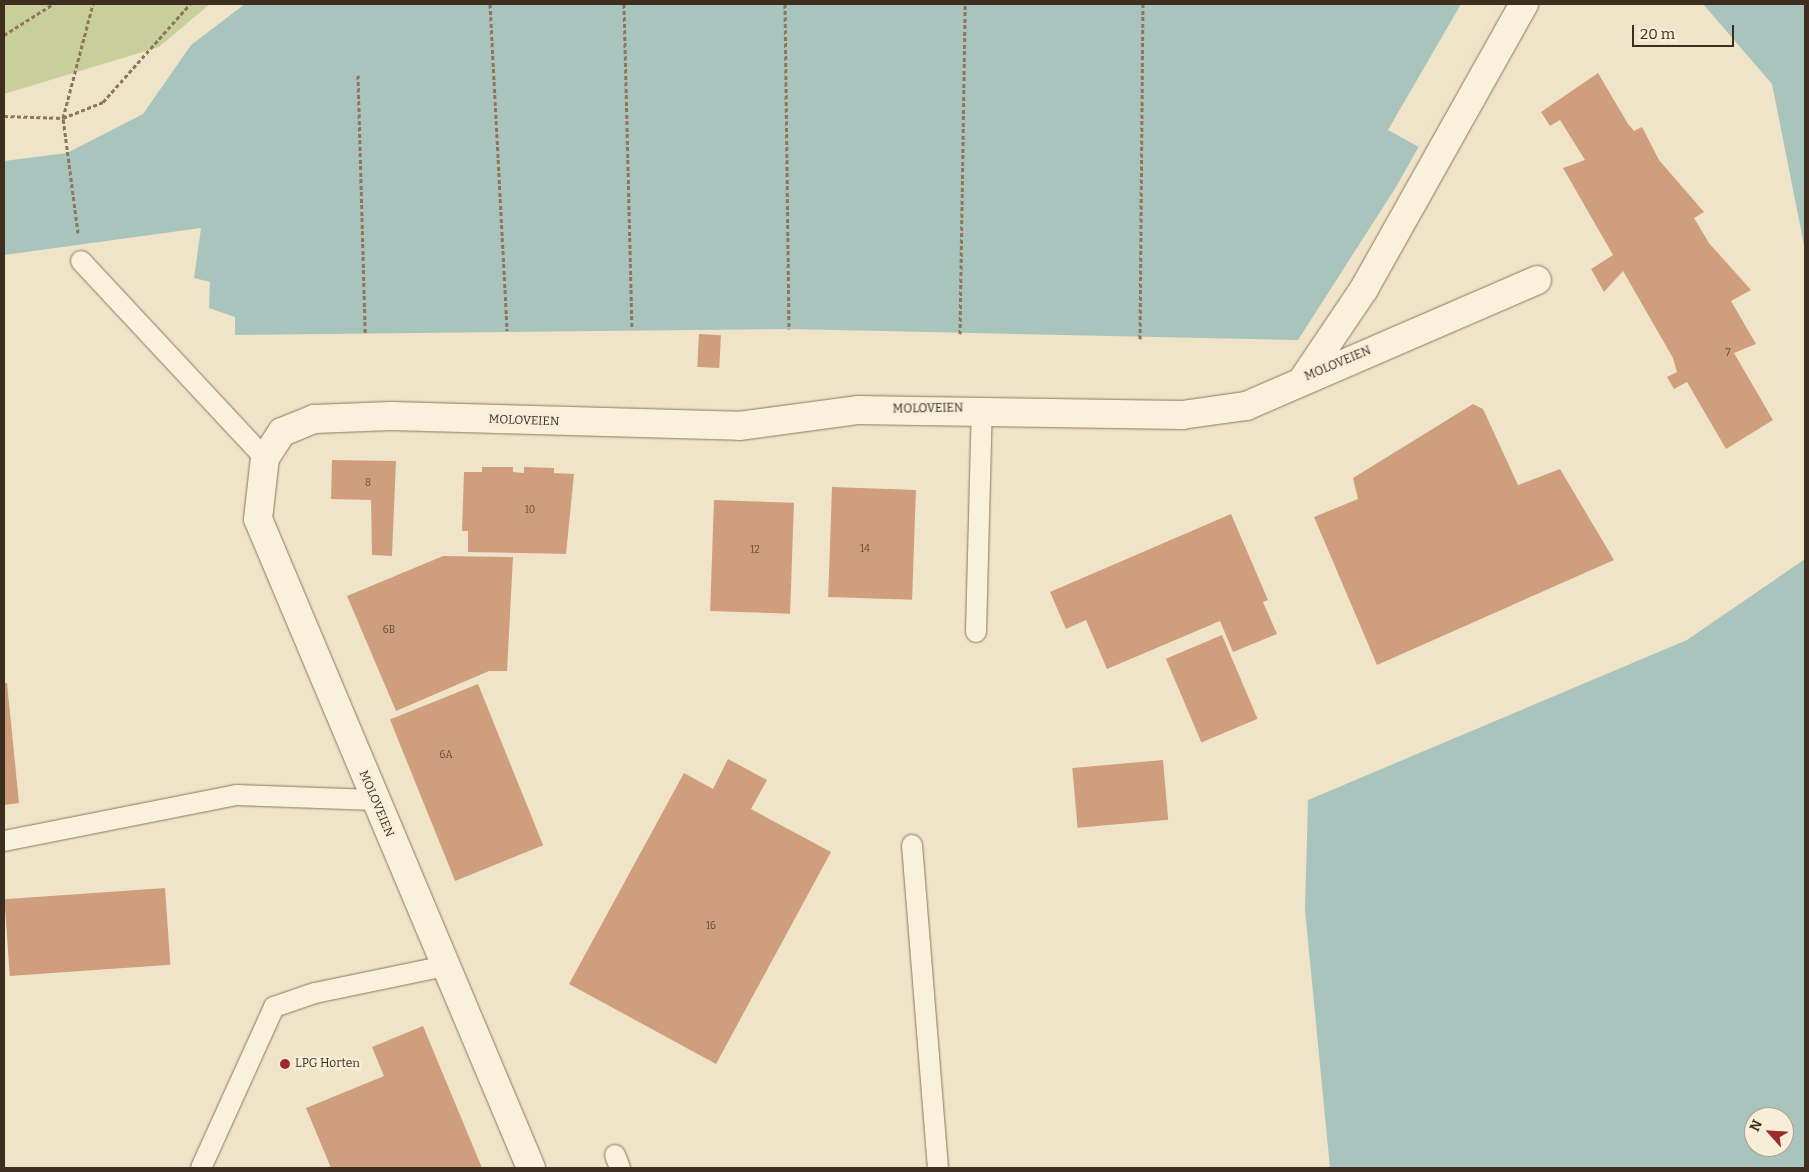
<!DOCTYPE html>
<style>
body{margin:0}
#map{position:relative;width:1809px;height:1172px;overflow:hidden;background:#f0e4c8;font-family:Bitter,serif}
div>[style]{position:absolute}
.green>*{inset:0;background:#c9cf9b}
.water>*{inset:0;background:#a9c4bc}
.pier>*{inset:0;background:#f0e4c8}
.building>*{inset:0;background:#cf9f7d;transform-origin:0 0}
.path>*{height:3px;margin-top:-1.5px;transform-origin:0;background:repeating-linear-gradient(90deg,#8d765c 0 4px,transparent 0 6.5px)}
.roads{filter:drop-shadow(0 0 1px #8d765c) drop-shadow(0 0 1px #8d765c)}
.service>*{height:20px;margin:-10px;padding:0 10px;transform-origin:10px;border-radius:10px;background:#faf1dc}
.minor>*{height:28px;margin:-14px;padding:0 14px;transform-origin:14px;border-radius:14px;background:#faf1dc}
.dots>*{width:14px;height:14px;translate:-50% -50%;box-sizing:border-box;border:2px solid #f7eed8;border-radius:50%}
span{translate:-50% -50%;white-space:nowrap;text-align:center;line-height:1.15;-webkit-text-stroke:4px #f7eed8;paint-order:stroke}
.number-label{font-size:10px;color:#624a37}
.number-label span{-webkit-text-stroke-width:0}
.street-label{font-size:12px;color:#3d2e20}
.poi-label{font-size:12px;color:#3d2e20}
.left{translate:0 -50%;text-align:left}
.frame{position:absolute;inset:0;border:5px solid #3d2e20;pointer-events:none}
.north{position:absolute;left:1744px;top:1107px;width:50px;height:50px;box-sizing:border-box;background:#f7eed8;border:1px solid #ada18e;border-radius:50%;rotate:296deg;font-size:14px;font-weight:700;line-height:20px;text-align:center;color:#3d2e20}
.north::after{content:'';display:block;margin:auto;width:18px;height:22px;background:#9e2a2b;clip-path:polygon(50% 0,100% 100%,50% 72%,0 100%)}
.scale{position:absolute;left:1632px;top:25px;width:102px;height:22px;box-sizing:border-box;border:2px solid #3d2e20;border-top:0;padding-left:6px;font-size:15px;line-height:18px;white-space:nowrap;color:#3d2e20;-webkit-text-stroke:4px #f7eed8;paint-order:stroke}
</style>
<div id="map">
<div class="green">
<i style="clip-path:polygon(4px 4px,210px 4px,159px 47px,4px 94px)"></i>
</div>
<div class="water">
<i style="clip-path:polygon(245px 4px,1498px 4px,1499px 5px,1396px 187px,1298px 340px,789px 329px,235px 335px,235px 317px,209px 308px,210px 282px,194px 278px,201px 228px,4px 255px,4px 161px,67px 153px,143px 114px,191px 45px)"></i>
<i style="clip-path:polygon(1703px 4px,1805px 4px,1805px 250px,1772px 84px)"></i>
<i style="clip-path:polygon(evenodd,1805px 559px,1805px 1168px,1330px 1168px,1305px 910px,1308px 800px,1687px 640px,1805px 559px,1754px 1117px,1784px 1117px,1784px 1147px,1754px 1147px,1754px 1117px)"></i>
</div>
<div class="pier">
<i style="clip-path:polygon(1461px 4px,1499px 5px,1419px 147px,1388px 130px)"></i>
</div>
<div class="building">
<i style="clip-path:polygon(1598px 73px,1628px 124px,1634px 131px,1642px 127px,1659px 160px,1704px 212px,1694px 218px,1709px 243px,1751px 290px,1731px 301px,1756px 344px,1734px 353px,1773px 420px,1726px 449px,1687px 382px,1674px 389px,1667px 377px,1677px 372px,1673px 358px,1623px 271px,1604px 292px,1591px 269px,1613px 255px,1563px 168px,1585px 160px,1560px 120px,1550px 126px,1541px 112px)"></i>
<i style="left:699px;top:334px;width:22px;height:33px;rotate:3deg"></i>
<i style="clip-path:polygon(1473px 404px,1483px 409px,1518px 485px,1560px 469px,1614px 560px,1377px 665px,1314px 517px,1358px 499px,1353px 478px)"></i>
<i style="clip-path:polygon(332px 460px,396px 461px,392px 556px,372px 555px,371px 500px,331px 499px)"></i>
<i style="clip-path:polygon(482px 467px,513px 467px,513px 472px,524px 473px,524px 467px,554px 468px,554px 473px,574px 474px,566px 554px,468px 552px,468px 531px,462px 531px,464px 472px,482px 472px)"></i>
<i style="left:832px;top:487px;width:84px;height:110px;rotate:2deg"></i>
<i style="left:714px;top:500px;width:80px;height:111px;rotate:2deg"></i>
<i style="clip-path:polygon(1231px 514px,1268px 600px,1263px 602px,1277px 634px,1233px 652px,1220px 621px,1107px 669px,1086px 620px,1066px 629px,1050px 592px)"></i>
<i style="clip-path:polygon(443px 556px,513px 557px,507px 671px,489px 671px,396px 711px,347px 596px)"></i>
<i style="left:1222px;top:635px;width:91px;height:61px;rotate:67deg"></i>
<i style="clip-path:polygon(4px 683px,7px 683px,19px 803px,4px 805px)"></i>
<i style="left:478px;top:684px;width:174px;height:95px;rotate:68deg"></i>
<i style="clip-path:polygon(728px 759px,767px 780px,751px 809px,831px 852px,716px 1064px,569px 984px,684px 773px,713px 789px)"></i>
<i style="left:1163px;top:760px;width:60px;height:91px;rotate:85deg"></i>
<i style="left:165px;top:888px;width:77px;height:161px;rotate:86deg"></i>
<i style="clip-path:polygon(423px 1026px,482px 1168px,331px 1168px,306px 1108px,384px 1076px,372px 1047px)"></i>
</div>
<div class="path">
<i style="left:490px;top:4px;width:327px;rotate:87deg"></i>
<i style="left:624px;top:4px;width:324px;rotate:88.6deg"></i>
<i style="left:785px;top:4px;width:325px;rotate:89.3deg"></i>
<i style="left:4px;top:35px;width:58px;rotate:-32.3deg"></i>
<i style="left:358px;top:75px;width:258px;rotate:88.4deg"></i>
<i style="left:4px;top:116px;width:59px;rotate:1.9deg"></i>
<i style="left:63px;top:118px;width:43px;rotate:-21.8deg"></i>
<i style="left:103px;top:102px;width:131px;rotate:-48.4deg"></i>
<i style="left:78px;top:233px;width:116px;rotate:-97.4deg"></i>
<i style="left:63px;top:118px;width:118px;rotate:-75.3deg"></i>
<i style="left:960px;top:334px;width:330px;rotate:-89.1deg"></i>
<i style="left:1140px;top:339px;width:335px;rotate:-89.5deg"></i>
</div>
<div class="roads">
<div class="service">
<i style="left:81px;top:261px;width:270px;rotate:47deg"></i>
<i style="left:976px;top:632px;width:223px;rotate:-88.5deg"></i>
<i style="left:4px;top:841px;width:237px;rotate:-11.2deg"></i>
<i style="left:236px;top:795px;width:138px;rotate:2.1deg"></i>
<i style="left:912px;top:845px;width:324px;rotate:85.4deg"></i>
<i style="left:615px;top:1155px;width:14px;rotate:69deg"></i>
<i style="left:201px;top:1168px;width:177px;rotate:-65.6deg"></i>
<i style="left:274px;top:1007px;width:43px;rotate:-18.9deg"></i>
<i style="left:315px;top:993px;width:133px;rotate:-11.7deg"></i>
</div>
<div class="minor">
<i style="left:1304px;top:378px;width:107px;rotate:-56deg"></i>
<i style="left:1364px;top:289px;width:327px;rotate:-60.7deg"></i>
<i style="left:531px;top:1168px;width:704px;rotate:-112.81deg"></i>
<i style="left:258px;top:519px;width:61px;rotate:-83.5deg"></i>
<i style="left:265px;top:458px;width:31px;rotate:-57deg"></i>
<i style="left:282px;top:432px;width:35px;rotate:-22deg"></i>
<i style="left:314px;top:419px;width:77px;rotate:-2.2deg"></i>
<i style="left:391px;top:416px;width:348px;rotate:1.6deg"></i>
<i style="left:739px;top:426px;width:121px;rotate:-7.6deg"></i>
<i style="left:859px;top:410px;width:323px;rotate:0.9deg"></i>
<i style="left:1182px;top:415px;width:65px;rotate:-8deg"></i>
<i style="left:1246px;top:406px;width:317px;rotate:-23.4deg"></i>
</div>
</div>
<div class="dots">
<i style="left:285px;top:1064px;background:#9e2a2b"></i>
</div>
<div class="number-label">
<span style="left:1728px;top:354px">7</span>
<span style="left:368px;top:484px">8</span>
<span style="left:530px;top:511px">10</span>
<span style="left:865px;top:550px">14</span>
<span style="left:755px;top:551px">12</span>
<span style="left:389px;top:631px">6B</span>
<span style="left:446px;top:756px">6A</span>
<span style="left:711px;top:927px">16</span>
</div>
<div class="street-label">
<span style="left:1338px;top:364px;rotate:-23deg">MOLOVEIEN</span>
<span style="left:928px;top:409px;rotate:-1deg">MOLOVEIEN</span>
<span style="left:524px;top:421px;rotate:2deg">MOLOVEIEN</span>
<span style="left:376px;top:804px;rotate:67deg">MOLOVEIEN</span>
</div>
<div class="poi-label">
<span class="left" style="left:295px;top:1064px">LPG Horten</span>
</div>
<div class="frame"></div>
<div class="north">N</div>
<div class="scale">20 m</div>
</div>
